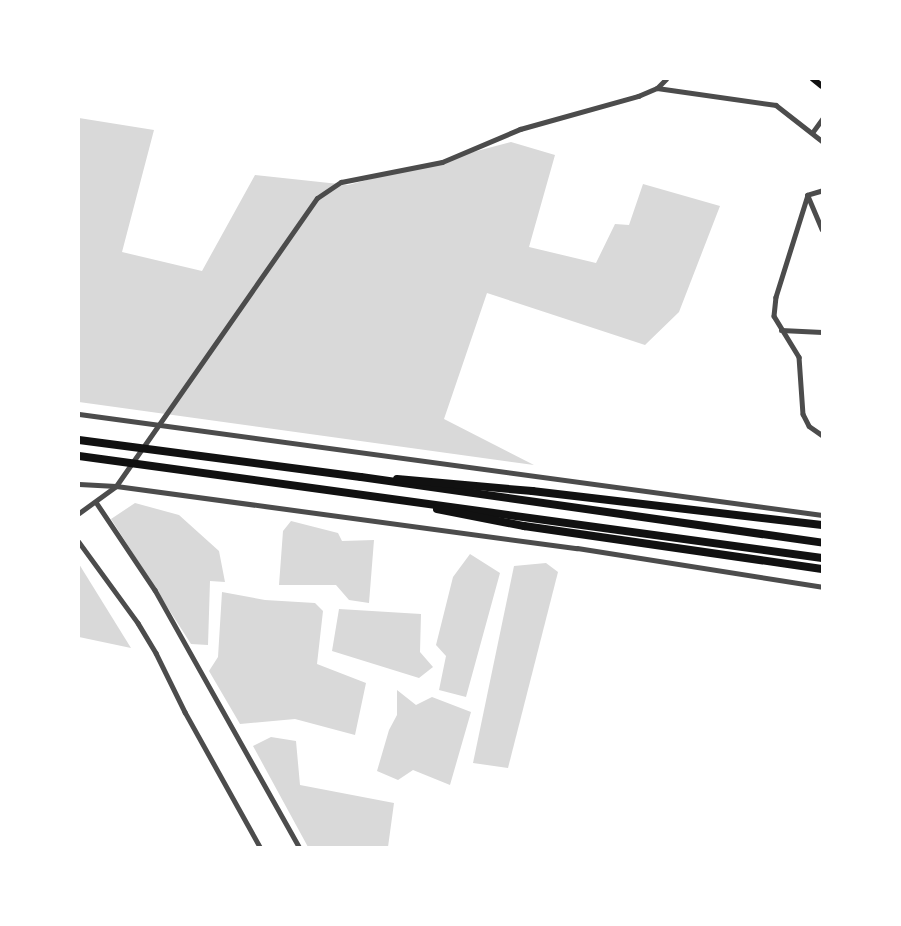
<!DOCTYPE html>
<style>
body{margin:0}
#map{position:relative;width:901px;height:926px;overflow:hidden;background:#fff;font-family:"DM Sans",sans-serif}
div>[style]{position:absolute}
.water>*{inset:0;background:#d9d9d9}
.minor>*{height:4.5px;margin:-2.25px;padding:0 2.25px;transform-origin:2.25px;border-radius:2.25px;background:#4c4c4c}
.tertiary>*{height:5px;margin:-2.5px;padding:0 2.5px;transform-origin:2.5px;border-radius:2.5px;background:#4c4c4c}
.secondary>*{height:6px;margin:-3px;padding:0 3px;transform-origin:3px;border-radius:3px;background:#111}
.trunk>*{height:8px;margin:-4px;padding:0 4px;transform-origin:4px;border-radius:4px;background:#111}
span{translate:-50% -50%;white-space:nowrap;text-align:center;line-height:1.15;-webkit-text-stroke:7px #fff;paint-order:stroke}
.frame{position:absolute;inset:0;border:80px solid #fff;pointer-events:none}
</style>
<div id="map">
<div class="water">
<i style="clip-path:polygon(79px 118px,154px 130px,122px 252px,202px 271px,255px 175px,348px 185px,511px 142px,555px 155px,529px 247px,596px 263px,615px 224px,629px 225px,643px 184px,720px 206px,679px 312px,645px 345px,487px 293px,444px 419px,534px 465px,79px 402px)"></i>
<i style="clip-path:polygon(135px 503px,179px 515px,219px 551px,225px 582px,210px 581px,208px 645px,191px 644px,111px 519px)"></i>
<i style="clip-path:polygon(291px 521px,338px 533px,342px 541px,374px 540px,369px 603px,349px 600px,336px 585px,279px 585px,283px 531px)"></i>
<i style="clip-path:polygon(470px 554px,500px 573px,466px 697px,439px 690px,446px 656px,436px 645px,453px 577px)"></i>
<i style="clip-path:polygon(546px 563px,558px 572px,508px 768px,473px 763px,514px 566px)"></i>
<i style="clip-path:polygon(79px 564px,131px 648px,79px 637px)"></i>
<i style="clip-path:polygon(222px 592px,265px 600px,315px 603px,323px 611px,317px 664px,366px 683px,355px 735px,295px 719px,240px 724px,209px 671px,218px 657px)"></i>
<i style="clip-path:polygon(339px 609px,421px 614px,420px 652px,433px 667px,419px 678px,332px 651px)"></i>
<i style="clip-path:polygon(397px 690px,416px 705px,432px 697px,471px 712px,450px 785px,413px 770px,398px 780px,377px 771px,389px 730px,397px 715px)"></i>
<i style="clip-path:polygon(271px 737px,296px 741px,300px 785px,394px 803px,388px 847px,308px 847px,253px 746px)"></i>
</div>
<div class="minor">
<i style="left:657px;top:88px;width:120px;rotate:8.1deg"></i>
<i style="left:776px;top:105px;width:58px;rotate:38deg"></i>
<i style="left:812px;top:133px;width:17px;rotate:-54deg"></i>
<i style="left:822px;top:191px;width:15px;rotate:164deg"></i>
<i style="left:808px;top:195px;width:107px;rotate:107.4deg"></i>
<i style="left:776px;top:297px;width:19px;rotate:96deg"></i>
<i style="left:774px;top:316px;width:48px;rotate:58.6deg"></i>
<i style="left:799px;top:357px;width:57px;rotate:86deg"></i>
<i style="left:803px;top:414px;width:13px;rotate:63deg"></i>
<i style="left:809px;top:426px;width:16px;rotate:35deg"></i>
<i style="left:808px;top:196px;width:36px;rotate:67deg"></i>
<i style="left:781px;top:330px;width:41px;rotate:2.8deg"></i>
<i style="left:96px;top:502px;width:106px;rotate:56.2deg"></i>
<i style="left:155px;top:590px;width:295px;rotate:60.7deg"></i>
<i style="left:79px;top:542px;width:100px;rotate:53.9deg"></i>
<i style="left:138px;top:623px;width:35px;rotate:59deg"></i>
<i style="left:156px;top:653px;width:66px;rotate:63.8deg"></i>
<i style="left:185px;top:712px;width:154px;rotate:60.9deg"></i>
</div>
<div class="tertiary">
<i style="left:79px;top:414px;width:750px;rotate:7.74deg"></i>
<i style="left:79px;top:484px;width:37px;rotate:3deg"></i>
<i style="left:116px;top:486px;width:465px;rotate:7.7deg"></i>
<i style="left:577px;top:548px;width:248px;rotate:9deg"></i>
<i style="left:79px;top:513px;width:46px;rotate:-36.1deg"></i>
<i style="left:116px;top:486px;width:351px;rotate:-55.1deg"></i>
<i style="left:317px;top:198px;width:29px;rotate:-34deg"></i>
<i style="left:341px;top:182px;width:103px;rotate:-11.2deg"></i>
<i style="left:442px;top:162px;width:85px;rotate:-22.9deg"></i>
<i style="left:520px;top:129px;width:123px;rotate:-15.6deg"></i>
<i style="left:638px;top:96px;width:21px;rotate:-23deg"></i>
<i style="left:657px;top:88px;width:13px;rotate:-45deg"></i>
</div>
<div class="secondary">
<i style="left:813px;top:79px;width:11px;rotate:38deg"></i>
</div>
<div class="trunk">
<i style="left:79px;top:440px;width:284px;rotate:7.5deg"></i>
<i style="left:361px;top:477px;width:466px;rotate:8.1deg"></i>
<i style="left:79px;top:456px;width:750px;rotate:7.82deg"></i>
<i style="left:397px;top:479px;width:136px;rotate:5.1deg"></i>
<i style="left:532px;top:491px;width:292px;rotate:6.7deg"></i>
<i style="left:437px;top:509px;width:89px;rotate:11.1deg"></i>
<i style="left:524px;top:526px;width:301px;rotate:8.2deg"></i>
</div>
<div class="frame"></div>
</div>
